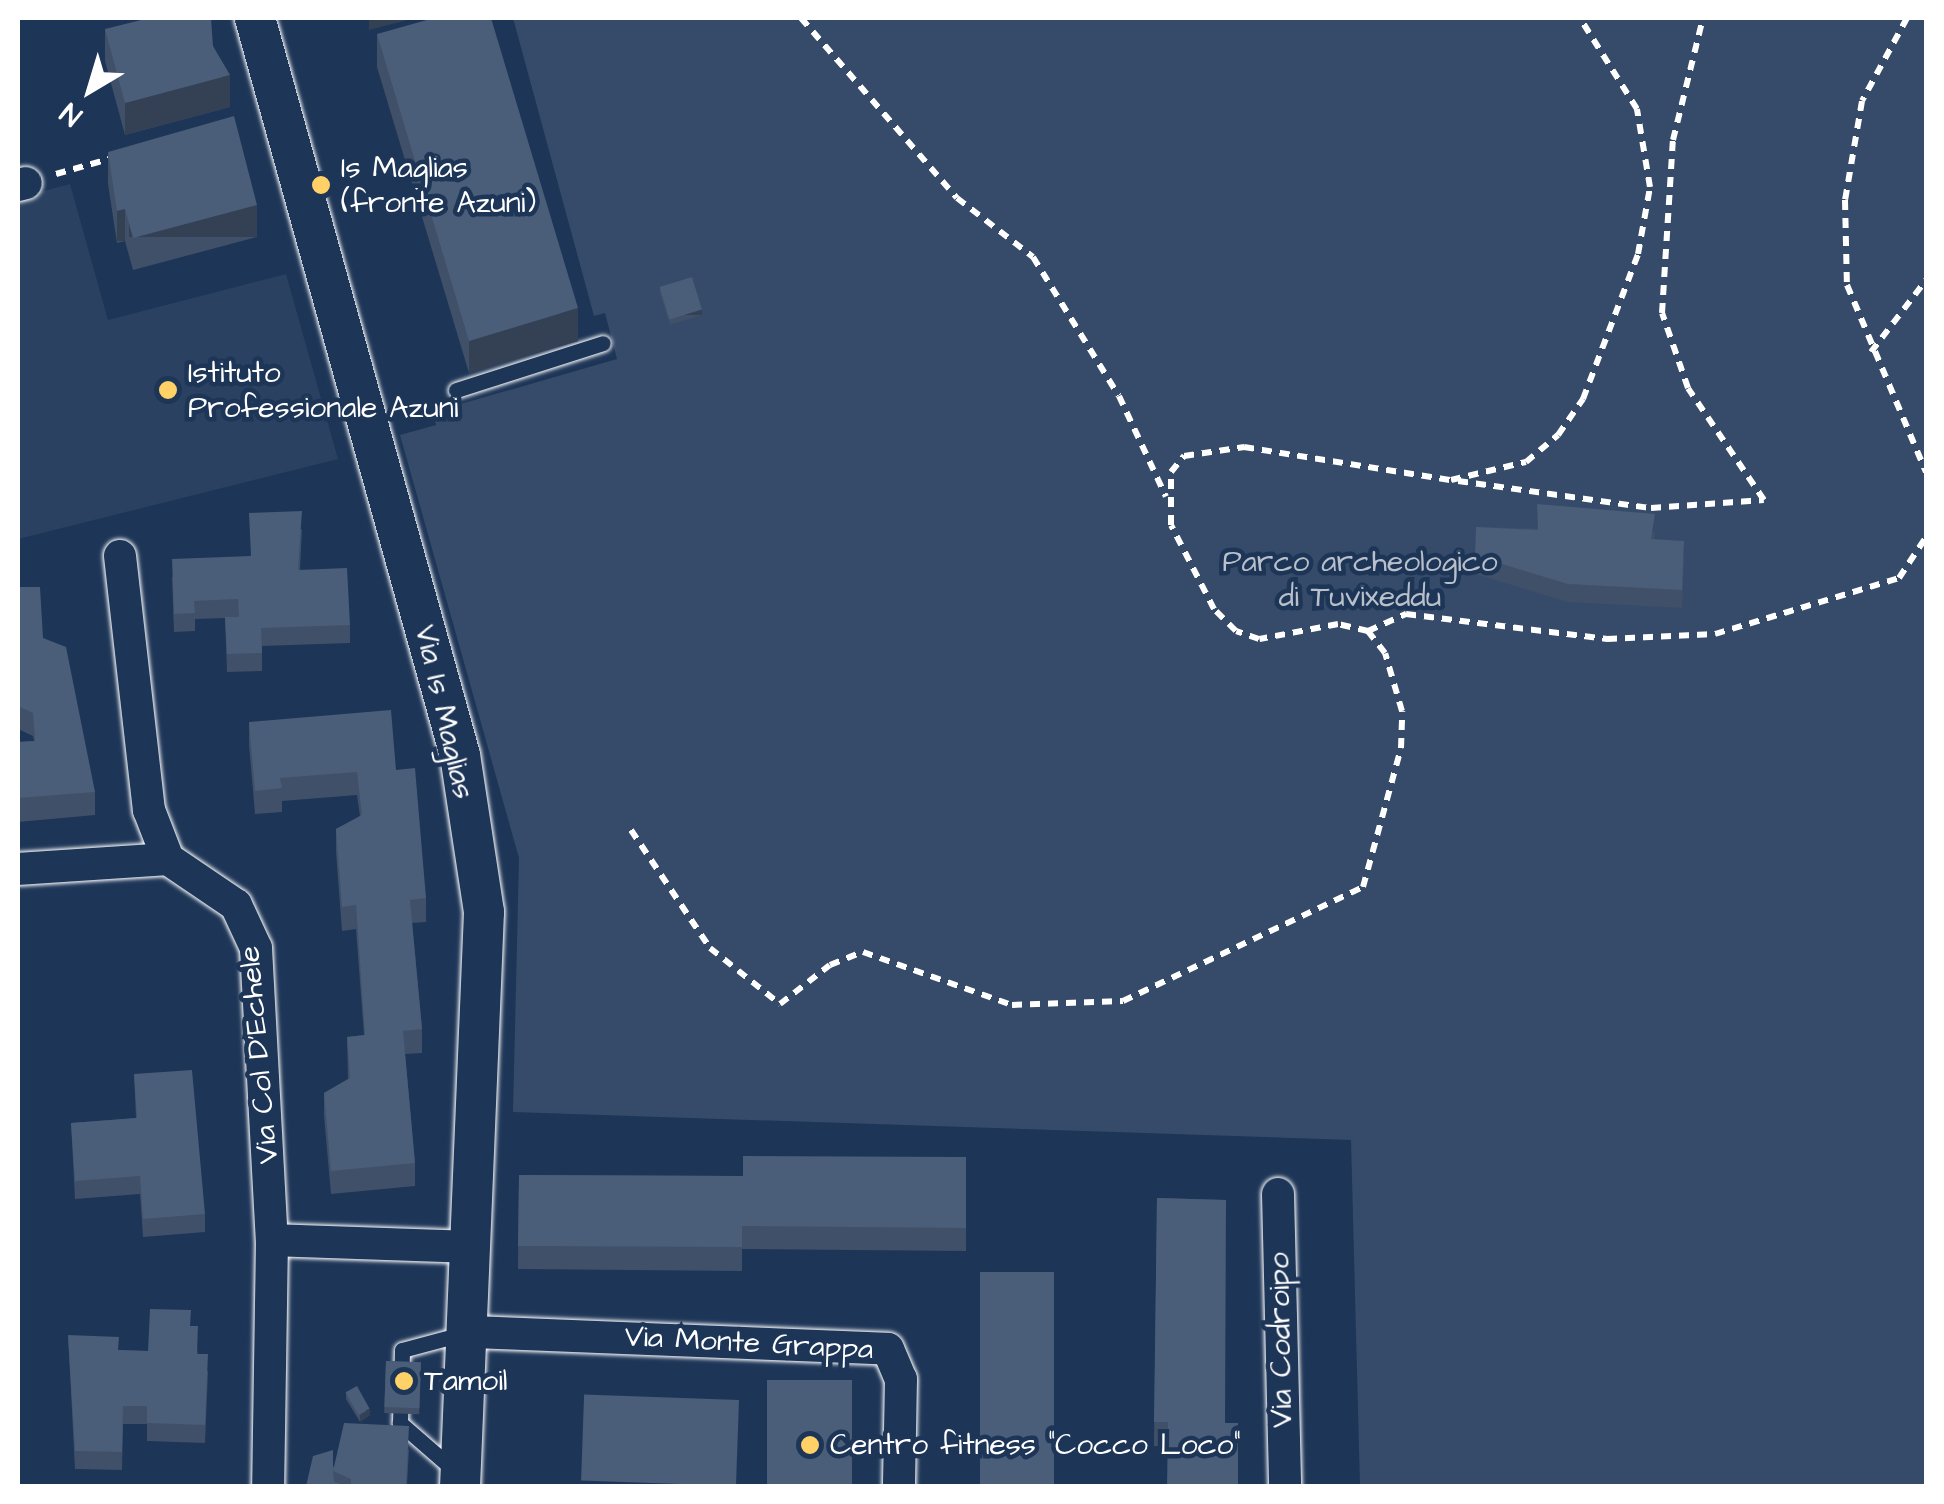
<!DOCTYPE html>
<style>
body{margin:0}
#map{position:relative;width:1944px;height:1504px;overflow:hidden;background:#1d3557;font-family:"Architects Daughter",sans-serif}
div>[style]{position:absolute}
.built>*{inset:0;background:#2a4161}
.green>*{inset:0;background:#364b69}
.path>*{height:6px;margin-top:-3px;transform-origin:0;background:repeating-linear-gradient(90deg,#fff 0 10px,transparent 0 18px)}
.roads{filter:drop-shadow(0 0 2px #fff) drop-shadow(0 0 2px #fff)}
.service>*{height:15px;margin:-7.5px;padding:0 7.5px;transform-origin:7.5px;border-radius:7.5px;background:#1d3557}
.minor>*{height:32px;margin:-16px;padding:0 16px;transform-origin:16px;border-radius:16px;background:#1d3557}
.tertiary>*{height:40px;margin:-20px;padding:0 20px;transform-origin:20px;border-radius:20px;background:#1d3557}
.wall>*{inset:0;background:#405068;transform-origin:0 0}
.shaded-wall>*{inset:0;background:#344155;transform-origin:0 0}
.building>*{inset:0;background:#4a5d79;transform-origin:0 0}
.dots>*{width:28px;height:28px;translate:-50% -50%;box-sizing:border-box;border:5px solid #1d3557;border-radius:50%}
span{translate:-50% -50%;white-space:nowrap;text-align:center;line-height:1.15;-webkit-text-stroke:9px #1d3557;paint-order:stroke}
.poi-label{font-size:30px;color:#fff}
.left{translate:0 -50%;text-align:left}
.park-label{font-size:30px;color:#b9c0ca}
.street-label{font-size:30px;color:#fff}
.frame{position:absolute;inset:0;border:20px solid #fff;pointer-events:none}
.north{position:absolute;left:40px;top:40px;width:100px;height:100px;-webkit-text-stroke:8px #1d3557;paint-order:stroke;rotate:218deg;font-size:28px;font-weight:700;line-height:40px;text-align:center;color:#fff}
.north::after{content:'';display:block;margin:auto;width:35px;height:45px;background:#fff;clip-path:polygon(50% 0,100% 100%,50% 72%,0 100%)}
</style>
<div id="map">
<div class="built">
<i style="clip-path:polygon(70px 184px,108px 320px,286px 274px,338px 459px,18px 539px,18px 198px)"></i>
</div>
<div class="green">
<i style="clip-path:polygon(513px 18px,1926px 18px,1926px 1486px,1360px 1486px,1351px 1140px,513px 1112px,519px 858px,400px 435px,436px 425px,433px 412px,617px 359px,605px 313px,594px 316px)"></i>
</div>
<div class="path">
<i style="left:801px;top:18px;width:238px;rotate:49.1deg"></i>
<i style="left:957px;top:198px;width:96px;rotate:37.8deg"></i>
<i style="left:1033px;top:257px;width:163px;rotate:58.3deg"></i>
<i style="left:1119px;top:396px;width:111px;rotate:65deg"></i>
<i style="left:1907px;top:18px;width:94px;rotate:118.5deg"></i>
<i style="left:1862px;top:101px;width:100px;rotate:99.7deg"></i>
<i style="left:1845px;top:200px;width:85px;rotate:88.7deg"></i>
<i style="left:1847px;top:285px;width:203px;rotate:67.1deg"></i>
<i style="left:56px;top:174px;width:62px;rotate:-15.8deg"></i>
<i style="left:1871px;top:352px;width:91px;rotate:-52.6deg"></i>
<i style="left:1458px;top:481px;width:195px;rotate:8deg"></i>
<i style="left:1651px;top:508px;width:113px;rotate:-4deg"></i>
<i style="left:1764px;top:500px;width:135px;rotate:-124.2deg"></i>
<i style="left:1688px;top:388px;width:79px;rotate:-109.1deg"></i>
<i style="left:1662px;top:313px;width:173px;rotate:-86.4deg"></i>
<i style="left:1673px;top:140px;width:126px;rotate:-76.2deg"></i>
<i style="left:1368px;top:631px;width:42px;rotate:-24.1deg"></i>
<i style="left:1406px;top:614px;width:203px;rotate:7.1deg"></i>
<i style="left:1607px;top:639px;width:108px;rotate:-2.7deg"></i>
<i style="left:1715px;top:634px;width:192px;rotate:-16.9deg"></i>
<i style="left:1899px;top:578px;width:49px;rotate:-56.6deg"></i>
<i style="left:631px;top:830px;width:142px;rotate:56.2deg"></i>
<i style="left:710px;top:948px;width:90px;rotate:38.7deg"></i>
<i style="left:780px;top:1004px;width:63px;rotate:-38deg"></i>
<i style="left:830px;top:965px;width:35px;rotate:-22deg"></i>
<i style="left:863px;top:952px;width:158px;rotate:19.6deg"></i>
<i style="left:1012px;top:1005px;width:111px;rotate:-2.1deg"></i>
<i style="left:1123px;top:1001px;width:266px;rotate:-25.4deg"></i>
<i style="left:1363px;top:887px;width:144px;rotate:-74.7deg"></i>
<i style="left:1401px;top:748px;width:37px;rotate:-88deg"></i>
<i style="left:1402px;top:711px;width:60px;rotate:-106.3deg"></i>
<i style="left:1385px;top:653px;width:28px;rotate:-128deg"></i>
<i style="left:1368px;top:631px;width:31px;rotate:-167deg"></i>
<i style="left:1338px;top:624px;width:80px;rotate:169.2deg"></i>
<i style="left:1259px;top:639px;width:24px;rotate:-161deg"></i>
<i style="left:1236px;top:631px;width:31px;rotate:-135deg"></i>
<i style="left:1214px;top:609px;width:94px;rotate:-117.1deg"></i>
<i style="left:1171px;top:525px;width:53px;rotate:-90deg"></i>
<i style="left:1171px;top:472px;width:21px;rotate:-51deg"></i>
<i style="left:1184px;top:456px;width:61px;rotate:-8.5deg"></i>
<i style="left:1244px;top:447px;width:210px;rotate:9.1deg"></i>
<i style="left:1451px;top:480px;width:77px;rotate:-13.5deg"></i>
<i style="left:1526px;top:462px;width:42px;rotate:-40.2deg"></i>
<i style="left:1558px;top:435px;width:44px;rotate:-55.2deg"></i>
<i style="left:1583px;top:399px;width:155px;rotate:-69.2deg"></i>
<i style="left:1638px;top:254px;width:68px;rotate:-79.8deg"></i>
<i style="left:1650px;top:187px;width:79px;rotate:-99.5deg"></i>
<i style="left:1637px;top:109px;width:107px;rotate:-122.1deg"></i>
</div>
<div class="roads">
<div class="service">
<i style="left:456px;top:390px;width:154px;rotate:-17.7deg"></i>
<i style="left:454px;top:1470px;width:72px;rotate:-139deg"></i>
<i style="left:400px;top:1423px;width:73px;rotate:-88.4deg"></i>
<i style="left:402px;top:1350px;width:62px;rotate:-14.9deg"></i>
</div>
<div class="minor">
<i style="left:18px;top:185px;width:8px;rotate:-14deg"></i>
<i style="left:120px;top:556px;width:256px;rotate:83.5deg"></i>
<i style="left:149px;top:810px;width:53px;rotate:68.8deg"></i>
<i style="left:168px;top:859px;width:82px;rotate:34.1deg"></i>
<i style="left:236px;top:905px;width:47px;rotate:65.1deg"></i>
<i style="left:256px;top:948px;width:292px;rotate:86.9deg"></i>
<i style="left:272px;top:1240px;width:246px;rotate:90.9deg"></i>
<i style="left:18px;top:869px;width:150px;rotate:-3.8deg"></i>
<i style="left:1278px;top:1194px;width:292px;rotate:88.6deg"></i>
<i style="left:272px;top:1240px;width:199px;rotate:2deg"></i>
<i style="left:471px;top:1332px;width:417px;rotate:2.3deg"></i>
<i style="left:888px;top:1349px;width:33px;rotate:67deg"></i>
<i style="left:901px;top:1379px;width:107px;rotate:91.1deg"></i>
</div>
<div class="tertiary">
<i style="left:255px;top:18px;width:765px;rotate:74.46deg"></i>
<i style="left:460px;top:755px;width:159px;rotate:81.3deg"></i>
<i style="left:484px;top:912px;width:575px;rotate:92.39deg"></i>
</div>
</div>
<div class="wall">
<i style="clip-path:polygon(105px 29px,213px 46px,230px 107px,125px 135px,105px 61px)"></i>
<i style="clip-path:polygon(377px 34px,578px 341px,469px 373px,377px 67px)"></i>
<i style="clip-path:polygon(108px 152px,257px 237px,133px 270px,125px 241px,117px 243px,108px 184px)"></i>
<i style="clip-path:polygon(660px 288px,702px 315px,670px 325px,660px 294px)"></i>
<i style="clip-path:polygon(1476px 527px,1655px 532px,1654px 539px,1684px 559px,1682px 608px,1568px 602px,1475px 574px)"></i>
<i style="clip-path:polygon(302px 529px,300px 570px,350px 625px,350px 643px,262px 646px,262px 671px,227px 672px,225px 618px,195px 619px,195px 631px,174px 632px,172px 577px,250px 556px)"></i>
<i style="clip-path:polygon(18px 587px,43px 638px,95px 792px,95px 815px,18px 822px,18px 742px,34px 741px,33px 736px,18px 729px)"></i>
<i style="clip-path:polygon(249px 722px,396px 770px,426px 898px,426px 922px,412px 923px,422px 1029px,422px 1053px,405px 1054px,415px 1163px,415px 1186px,331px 1194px,324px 1116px,324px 1093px,348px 1079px,347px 1037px,364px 1035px,356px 929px,342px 931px,336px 852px,336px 829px,360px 816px,357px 795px,282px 801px,282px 812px,255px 814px,249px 745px)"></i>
<i style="clip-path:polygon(134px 1074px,205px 1214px,205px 1232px,143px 1237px,140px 1194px,75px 1199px,71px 1123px,136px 1118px)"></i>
<i style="clip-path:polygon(966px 1157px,966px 1251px,742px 1249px,742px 1271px,518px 1269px,519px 1175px,743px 1176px)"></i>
<i style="clip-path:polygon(1157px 1198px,1226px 1200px,1167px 1446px,1154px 1446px)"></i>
<i style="clip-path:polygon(191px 1326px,198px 1354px,208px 1372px,205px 1443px,147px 1441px,147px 1424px,123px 1424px,122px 1470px,75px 1469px,68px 1335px,119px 1350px,148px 1351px)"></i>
<i style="left:386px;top:1361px;width:35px;height:52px;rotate:2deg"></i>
<i style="clip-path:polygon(346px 1392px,370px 1415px,360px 1422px,346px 1399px)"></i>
<i style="clip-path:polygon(409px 1449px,407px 1486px,306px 1486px,334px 1466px)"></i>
</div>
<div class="shaded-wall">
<i style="clip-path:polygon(369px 18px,415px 18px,369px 30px)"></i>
<i style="clip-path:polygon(230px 75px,230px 107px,125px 135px,125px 103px)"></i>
<i style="left:257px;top:205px;width:32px;height:128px;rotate:90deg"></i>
<i style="left:125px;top:209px;width:32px;height:8px;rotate:90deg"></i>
<i style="clip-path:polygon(578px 308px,578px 341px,469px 373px,469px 341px)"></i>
<i style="left:702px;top:309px;width:6px;height:34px;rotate:90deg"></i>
<i style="clip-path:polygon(370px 1409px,370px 1415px,360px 1422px,360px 1415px)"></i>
</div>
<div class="building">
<i style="clip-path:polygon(149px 18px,211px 18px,213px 46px,230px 75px,125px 103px,105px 29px)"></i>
<i style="clip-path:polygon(434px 18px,491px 18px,578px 308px,469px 341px,377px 34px)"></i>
<i style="clip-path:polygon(234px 116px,257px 205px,133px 238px,125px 209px,117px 211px,108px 152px)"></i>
<i style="left:692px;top:277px;width:34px;height:34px;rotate:73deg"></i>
<i style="clip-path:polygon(1537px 504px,1655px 514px,1651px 539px,1684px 541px,1682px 590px,1568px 584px,1475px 556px,1476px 527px,1538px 530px)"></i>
<i style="clip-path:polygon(302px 511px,298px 570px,347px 568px,350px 625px,261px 628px,262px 653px,227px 654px,225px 617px,239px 617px,238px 599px,194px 601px,195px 613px,174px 614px,172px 559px,251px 556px,249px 513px)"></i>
<i style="clip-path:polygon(18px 587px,40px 587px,43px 638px,66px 647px,95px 792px,18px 798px,18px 742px,35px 741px,33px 713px,18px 706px)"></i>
<i style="clip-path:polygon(391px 710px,396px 770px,415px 768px,426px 898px,410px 900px,422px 1029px,403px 1031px,415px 1163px,331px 1171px,324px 1093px,350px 1078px,347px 1037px,365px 1035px,356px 905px,342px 907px,336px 829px,362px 815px,357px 772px,280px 778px,282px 788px,255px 791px,249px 722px)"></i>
<i style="clip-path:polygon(192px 1070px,205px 1214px,143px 1219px,140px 1176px,75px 1181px,71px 1123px,137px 1118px,134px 1074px)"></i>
<i style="clip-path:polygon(743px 1156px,966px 1157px,966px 1228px,742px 1226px,742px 1247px,518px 1246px,519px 1175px,743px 1176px)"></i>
<i style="clip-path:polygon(1157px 1198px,1226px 1200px,1225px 1423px,1238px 1423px,1238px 1486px,1167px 1486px,1168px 1422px,1154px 1422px)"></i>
<i style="left:980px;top:1272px;width:74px;height:214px"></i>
<i style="clip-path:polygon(150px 1309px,191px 1310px,190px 1326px,198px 1326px,197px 1354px,208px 1354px,205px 1425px,147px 1423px,147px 1406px,123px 1406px,122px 1452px,75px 1451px,68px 1335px,119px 1337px,118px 1350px,148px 1351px)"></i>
<i style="left:386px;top:1361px;width:35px;height:46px;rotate:2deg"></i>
<i style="left:852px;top:1380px;width:106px;height:85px;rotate:90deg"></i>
<i style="left:357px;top:1386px;width:26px;height:13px;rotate:61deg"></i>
<i style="left:739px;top:1400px;width:86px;height:155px;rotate:92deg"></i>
<i style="clip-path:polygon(344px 1423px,409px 1426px,406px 1486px,351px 1486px,351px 1479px,333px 1471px)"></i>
<i style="clip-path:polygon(333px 1450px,333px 1471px,334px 1482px,347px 1486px,306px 1486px,313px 1456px)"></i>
</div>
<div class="dots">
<i style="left:321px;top:185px;background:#ffd166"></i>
<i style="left:168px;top:390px;background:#ffd166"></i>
<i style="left:404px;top:1381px;background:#ffd166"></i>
<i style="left:810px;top:1445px;background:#ffd166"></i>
</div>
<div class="poi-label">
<span class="left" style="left:341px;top:185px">Is Maglias<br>(fronte Azuni)</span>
<span class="left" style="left:188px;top:390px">Istituto<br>Professionale Azuni</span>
<span class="left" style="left:424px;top:1381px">Tamoil</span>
<span class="left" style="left:830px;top:1445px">Centro fitness "Cocco Loco"</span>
</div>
<div class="park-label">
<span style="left:1360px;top:579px">Parco archeologico<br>di Tuvixeddu</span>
</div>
<div class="street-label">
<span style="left:444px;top:712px;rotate:77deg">Via Is Maglias</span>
<span style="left:259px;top:1055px;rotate:-95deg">Via Col D'Echele</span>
<span style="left:1281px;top:1340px;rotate:-91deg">Via Codroipo</span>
<span style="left:749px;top:1343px;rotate:3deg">Via Monte Grappa</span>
</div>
<div class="frame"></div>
<div class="north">N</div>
</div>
